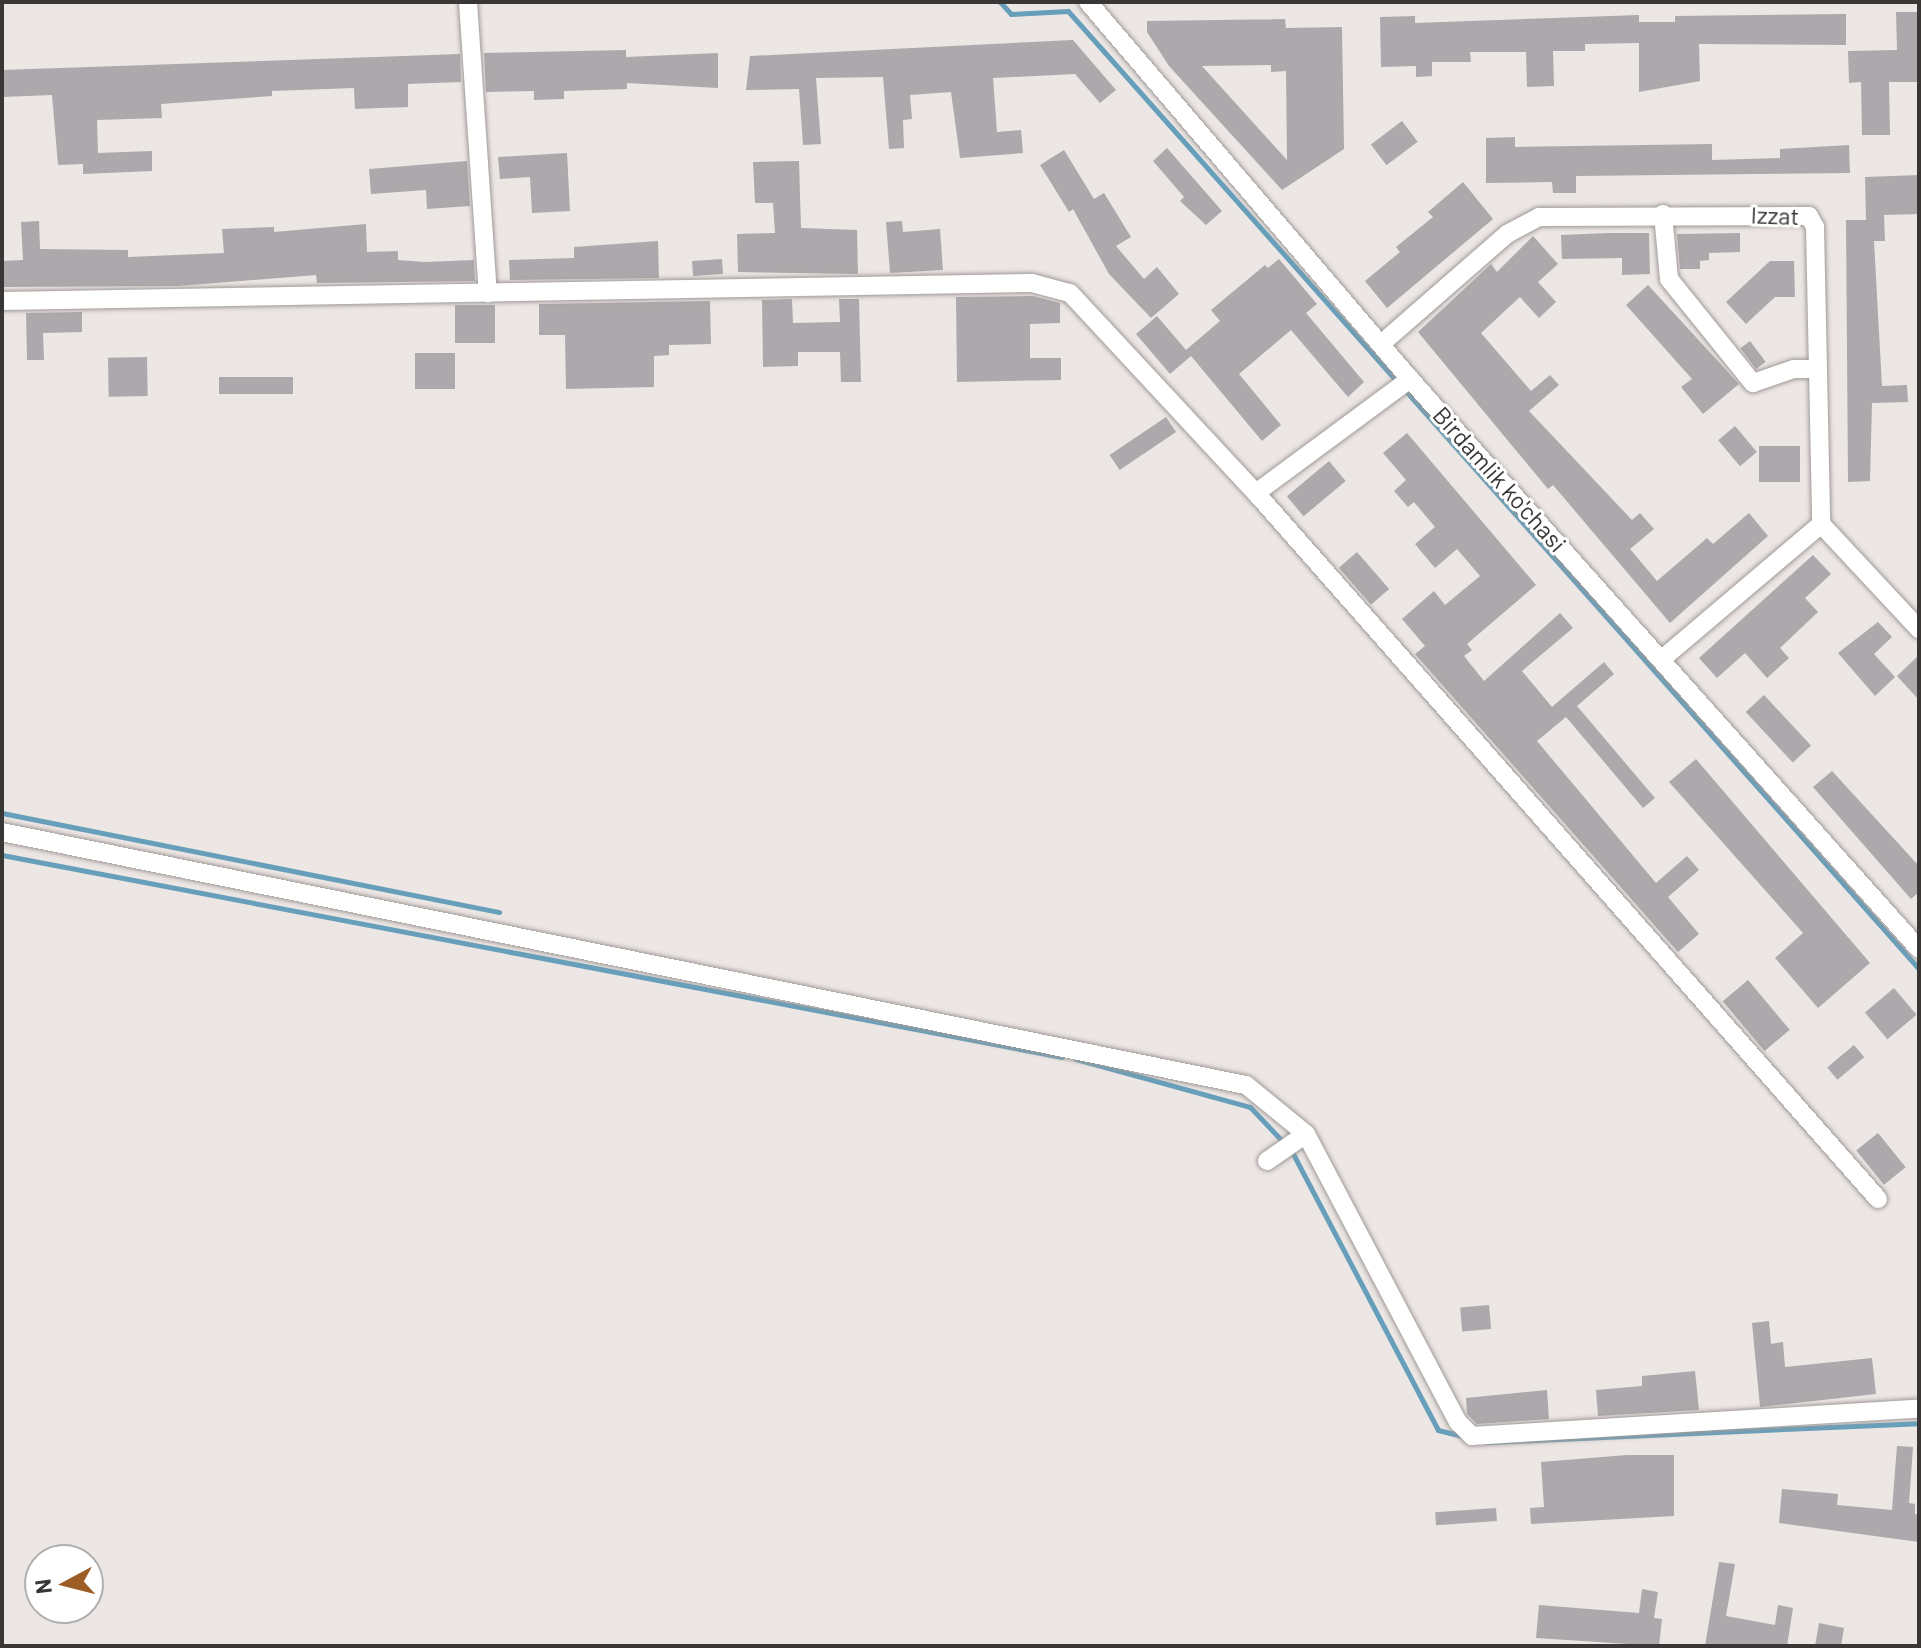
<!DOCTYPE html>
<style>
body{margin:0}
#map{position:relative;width:1921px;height:1648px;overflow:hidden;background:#ece6e4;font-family:Barlow,sans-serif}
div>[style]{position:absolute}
.stream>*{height:5px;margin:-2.5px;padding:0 2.5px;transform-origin:2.5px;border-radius:2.5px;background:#679fbb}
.building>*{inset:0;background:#ada8ab;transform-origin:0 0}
.roads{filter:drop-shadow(0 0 2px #9f9a97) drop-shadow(0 0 2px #9f9a97)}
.minor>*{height:18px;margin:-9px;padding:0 9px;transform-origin:9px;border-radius:9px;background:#fff}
span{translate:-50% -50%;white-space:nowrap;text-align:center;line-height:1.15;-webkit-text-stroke:6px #fff;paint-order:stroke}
.street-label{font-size:24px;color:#393736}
.frame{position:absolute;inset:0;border:4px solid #393736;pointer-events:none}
.north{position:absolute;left:24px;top:1544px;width:80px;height:80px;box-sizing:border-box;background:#fff;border:2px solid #b0afaf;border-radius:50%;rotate:263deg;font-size:22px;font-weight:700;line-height:32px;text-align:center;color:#393736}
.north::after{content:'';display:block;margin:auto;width:28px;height:36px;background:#9d5d27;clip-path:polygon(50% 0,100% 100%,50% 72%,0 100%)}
</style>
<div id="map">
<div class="stream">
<i style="left:1000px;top:2px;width:16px;rotate:47deg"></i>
<i style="left:1011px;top:14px;width:57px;rotate:-3deg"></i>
<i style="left:1068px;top:11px;width:497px;rotate:48.4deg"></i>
<i style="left:1405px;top:390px;width:774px;rotate:48.4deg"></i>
<i style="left:2px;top:813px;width:507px;rotate:11.27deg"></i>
<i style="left:2px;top:855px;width:1079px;rotate:10.79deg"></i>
<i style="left:1076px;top:1059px;width:180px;rotate:15.4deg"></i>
<i style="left:1250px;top:1107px;width:50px;rotate:46.6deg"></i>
<i style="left:1291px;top:1150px;width:316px;rotate:62.3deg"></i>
<i style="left:1438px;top:1430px;width:25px;rotate:14deg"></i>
<i style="left:1487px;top:1442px;width:432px;rotate:-2.5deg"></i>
</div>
<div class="building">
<i style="clip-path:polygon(1896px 12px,1919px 12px,1919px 82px,1889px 82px,1890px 135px,1862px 135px,1861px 82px,1849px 83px,1848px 51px,1897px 50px)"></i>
<i style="clip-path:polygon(1846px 14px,1846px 45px,1699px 44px,1700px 81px,1639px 92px,1639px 43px,1585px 44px,1585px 51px,1553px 51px,1554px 86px,1527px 87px,1526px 52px,1470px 52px,1471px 62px,1432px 62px,1432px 76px,1416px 77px,1416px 66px,1381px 67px,1380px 17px,1415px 16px,1415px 23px,1639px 15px,1639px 22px,1675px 22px,1675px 16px)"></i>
<i style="clip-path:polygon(evenodd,1285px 19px,1286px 28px,1342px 27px,1344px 149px,1282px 190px,1169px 66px,1147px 32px,1147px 21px,1285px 19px,1271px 65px,1271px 72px,1286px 71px,1287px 160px,1202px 66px,1271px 65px)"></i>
<i style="clip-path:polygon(1073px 40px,1116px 90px,1100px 103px,1075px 74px,993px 78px,997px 132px,1021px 130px,1023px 153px,960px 158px,951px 92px,910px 95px,912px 119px,903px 120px,904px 148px,889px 149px,883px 77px,816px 78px,821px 144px,803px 145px,799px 89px,746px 90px,750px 56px)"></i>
<i style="clip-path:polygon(626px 50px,626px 57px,718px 53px,718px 88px,627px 83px,627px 89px,564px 91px,564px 99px,534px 100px,534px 91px,486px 92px,484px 53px)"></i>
<i style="clip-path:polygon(460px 54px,461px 82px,408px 84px,408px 107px,355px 109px,354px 88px,272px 91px,272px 96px,161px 104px,162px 118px,97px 120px,98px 153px,152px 151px,152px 171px,83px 174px,83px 164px,58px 165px,52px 95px,2px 97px,2px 70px)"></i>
<i style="left:1402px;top:121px;width:26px;height:39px;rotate:53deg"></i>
<i style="clip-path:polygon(1515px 137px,1515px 147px,1712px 144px,1712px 160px,1780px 158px,1780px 149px,1849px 145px,1850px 173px,1576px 176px,1576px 193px,1553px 193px,1552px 182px,1486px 183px,1486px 138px)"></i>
<i style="clip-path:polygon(1167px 148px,1222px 211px,1206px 225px,1180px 201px,1184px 197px,1153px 161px)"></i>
<i style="clip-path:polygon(1064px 150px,1094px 199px,1104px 193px,1131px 237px,1116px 246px,1144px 279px,1157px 267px,1179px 294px,1151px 318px,1109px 274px,1073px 209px,1069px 212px,1040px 165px)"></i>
<i style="clip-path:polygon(567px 153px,570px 211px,532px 213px,530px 177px,500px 179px,498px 157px)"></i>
<i style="clip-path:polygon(467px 161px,470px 206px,427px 209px,426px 190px,371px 194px,369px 169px)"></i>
<i style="clip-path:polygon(799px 161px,801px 228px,857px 230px,858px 274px,738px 272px,737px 234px,775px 233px,773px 203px,755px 203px,753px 162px)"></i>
<i style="clip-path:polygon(1919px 175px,1919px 214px,1884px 215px,1885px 241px,1874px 241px,1882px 386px,1907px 385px,1908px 402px,1872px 403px,1870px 481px,1848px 482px,1846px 220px,1866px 220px,1865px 177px)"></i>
<i style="clip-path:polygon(1463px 182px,1493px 219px,1387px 308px,1365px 281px,1400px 252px,1396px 247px,1433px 217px,1428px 212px)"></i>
<i style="clip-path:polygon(39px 221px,40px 249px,128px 250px,128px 257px,224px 253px,222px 229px,274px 227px,274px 232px,366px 224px,367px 252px,398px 251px,398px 260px,425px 262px,474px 260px,475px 281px,317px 283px,316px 275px,178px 286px,2px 287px,2px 261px,23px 260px,21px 222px)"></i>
<i style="clip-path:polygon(902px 221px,903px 232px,940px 229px,943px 270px,890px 273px,886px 222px)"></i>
<i style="clip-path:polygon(1608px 233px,1649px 233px,1650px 274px,1622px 275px,1622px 258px,1562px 259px,1561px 235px)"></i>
<i style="clip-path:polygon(1740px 233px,1740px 252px,1709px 253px,1709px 260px,1700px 261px,1700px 269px,1680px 269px,1677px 234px)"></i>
<i style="clip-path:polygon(1533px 236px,1558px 264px,1538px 282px,1556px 302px,1539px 318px,1520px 297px,1481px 333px,1531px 391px,1550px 375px,1559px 385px,1529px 411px,1632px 520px,1640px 513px,1654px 529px,1630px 549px,1657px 581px,1707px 538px,1713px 544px,1749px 513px,1768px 536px,1670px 623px,1553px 485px,1548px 489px,1418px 332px,1491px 264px,1497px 272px)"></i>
<i style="clip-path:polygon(658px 241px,659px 278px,510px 280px,509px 260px,574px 258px,574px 247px)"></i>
<i style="left:722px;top:259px;width:15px;height:30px;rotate:86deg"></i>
<i style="clip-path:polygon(1279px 259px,1317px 304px,1306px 313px,1364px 382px,1348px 397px,1291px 330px,1239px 374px,1281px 425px,1262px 441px,1191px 356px,1170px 374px,1136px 334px,1157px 316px,1186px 350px,1220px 321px,1211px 310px,1265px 265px,1268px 268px)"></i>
<i style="clip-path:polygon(1770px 261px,1794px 261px,1795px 297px,1775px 297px,1746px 324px,1726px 302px)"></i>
<i style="clip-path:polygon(1648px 285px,1739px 384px,1703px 414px,1681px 387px,1692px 379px,1626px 305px)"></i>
<i style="clip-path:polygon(1033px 296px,1060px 303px,1060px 323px,1030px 324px,1030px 358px,1061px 358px,1061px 380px,957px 382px,956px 297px)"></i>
<i style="clip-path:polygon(792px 299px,793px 323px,840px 322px,839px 299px,859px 299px,861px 382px,841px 382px,840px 352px,798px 352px,798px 366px,763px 367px,762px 300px)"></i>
<i style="clip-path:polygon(710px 301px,711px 344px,669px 345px,669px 355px,654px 356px,654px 387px,566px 389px,565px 335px,539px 335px,539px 304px)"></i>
<i style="left:455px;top:305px;width:40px;height:38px"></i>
<i style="clip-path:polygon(82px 312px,82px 332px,43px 333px,44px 360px,27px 360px,26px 313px)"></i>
<i style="left:1750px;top:341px;width:26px;height:12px;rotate:53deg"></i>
<i style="left:415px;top:353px;width:40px;height:36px"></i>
<i style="left:147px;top:357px;width:39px;height:39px;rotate:89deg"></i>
<i style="left:293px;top:377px;width:17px;height:74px;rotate:90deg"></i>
<i style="left:1166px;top:417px;width:18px;height:68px;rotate:56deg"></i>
<i style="left:1735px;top:426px;width:34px;height:22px;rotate:50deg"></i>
<i style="clip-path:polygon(1407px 433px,1536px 585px,1467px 644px,1472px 650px,1464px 656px,1484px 681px,1560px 613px,1573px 628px,1522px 671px,1552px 707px,1604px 662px,1614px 674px,1577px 706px,1655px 798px,1643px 808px,1566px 717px,1537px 741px,1656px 883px,1687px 856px,1699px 870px,1668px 897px,1699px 934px,1678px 952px,1415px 654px,1425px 646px,1402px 619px,1434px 591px,1445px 605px,1480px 576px,1457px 549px,1435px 568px,1415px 544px,1435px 527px,1414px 502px,1408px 507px,1394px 491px,1406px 480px,1383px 453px)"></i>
<i style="left:1759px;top:446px;width:41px;height:36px"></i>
<i style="left:1329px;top:461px;width:26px;height:55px;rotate:50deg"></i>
<i style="left:1357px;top:552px;width:49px;height:24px;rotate:49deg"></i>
<i style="clip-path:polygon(1813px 555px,1831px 574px,1805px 598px,1818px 612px,1780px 648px,1789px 658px,1767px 678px,1745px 653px,1717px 678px,1699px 658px)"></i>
<i style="clip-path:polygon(1878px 622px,1892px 637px,1874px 654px,1895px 677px,1875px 696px,1838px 653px)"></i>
<i style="clip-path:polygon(1919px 655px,1919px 700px,1897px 676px)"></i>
<i style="left:1764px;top:695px;width:69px;height:25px;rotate:47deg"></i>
<i style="clip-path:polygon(1696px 759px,1870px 963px,1818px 1008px,1775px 958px,1803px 933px,1669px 782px)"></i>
<i style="clip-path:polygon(1832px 771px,1919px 866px,1919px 892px,1911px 899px,1813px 787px)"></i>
<i style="left:1748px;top:980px;width:65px;height:33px;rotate:50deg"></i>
<i style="left:1894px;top:988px;width:35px;height:38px;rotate:50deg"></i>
<i style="left:1854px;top:1045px;width:16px;height:35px;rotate:50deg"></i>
<i style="left:1878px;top:1133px;width:44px;height:28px;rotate:51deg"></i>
<i style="left:1489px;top:1305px;width:24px;height:29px;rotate:85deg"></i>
<i style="clip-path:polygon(1769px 1321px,1771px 1344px,1783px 1342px,1785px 1367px,1872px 1358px,1876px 1394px,1760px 1407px,1752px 1323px)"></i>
<i style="clip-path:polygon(1695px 1371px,1699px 1410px,1598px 1416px,1596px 1390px,1642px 1386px,1642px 1376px)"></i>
<i style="clip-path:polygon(1547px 1390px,1549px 1419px,1477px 1424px,1467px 1414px,1466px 1398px)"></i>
<i style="clip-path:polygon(1897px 1446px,1913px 1447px,1909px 1503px,1915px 1504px,1915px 1514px,1919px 1515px,1919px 1542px,1779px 1523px,1782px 1489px,1838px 1494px,1837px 1505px,1892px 1510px)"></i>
<i style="clip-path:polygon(1627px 1455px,1674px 1455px,1674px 1516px,1531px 1524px,1530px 1508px,1544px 1507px,1541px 1462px)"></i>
<i style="left:1496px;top:1508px;width:13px;height:61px;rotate:86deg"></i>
<i style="clip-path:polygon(1719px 1562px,1735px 1564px,1726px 1616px,1775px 1625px,1778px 1605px,1793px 1608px,1787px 1646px,1705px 1646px)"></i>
<i style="clip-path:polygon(1642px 1589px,1658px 1592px,1654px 1618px,1662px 1619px,1659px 1646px,1536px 1638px,1539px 1605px,1639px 1613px)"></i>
<i style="clip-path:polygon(1819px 1623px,1844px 1628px,1841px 1646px,1815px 1646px)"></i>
</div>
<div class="roads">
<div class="minor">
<i style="left:468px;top:2px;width:292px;rotate:86.1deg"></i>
<i style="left:1088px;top:2px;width:496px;rotate:49.5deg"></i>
<i style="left:1410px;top:379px;width:764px;rotate:48.24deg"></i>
<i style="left:1663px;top:214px;width:65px;rotate:84.7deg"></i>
<i style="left:1669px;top:279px;width:134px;rotate:51.1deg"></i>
<i style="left:1753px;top:383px;width:43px;rotate:-18.9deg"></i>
<i style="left:1794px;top:369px;width:22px"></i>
<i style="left:2px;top:301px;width:1030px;rotate:-1deg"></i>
<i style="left:1032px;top:283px;width:39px;rotate:15deg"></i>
<i style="left:1070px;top:293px;width:273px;rotate:47.1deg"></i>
<i style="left:1256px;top:493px;width:941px;rotate:48.62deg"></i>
<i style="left:1381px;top:344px;width:167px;rotate:-41.1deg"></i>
<i style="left:1507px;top:234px;width:36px;rotate:-28deg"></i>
<i style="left:1539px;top:217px;width:270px;rotate:-0.2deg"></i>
<i style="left:1809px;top:216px;width:13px;rotate:61deg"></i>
<i style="left:1815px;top:227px;width:297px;rotate:88.8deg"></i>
<i style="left:1821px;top:524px;width:144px;rotate:47deg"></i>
<i style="left:1256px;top:493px;width:192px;rotate:-36.5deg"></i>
<i style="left:1662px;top:659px;width:209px;rotate:-40.3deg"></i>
<i style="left:2px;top:832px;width:1269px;rotate:11.5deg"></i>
<i style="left:1246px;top:1085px;width:77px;rotate:39.2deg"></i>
<i style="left:1306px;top:1134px;width:326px;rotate:62.2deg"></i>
<i style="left:1458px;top:1422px;width:20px;rotate:45deg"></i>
<i style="left:1472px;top:1436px;width:448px;rotate:-3.5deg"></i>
<i style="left:1267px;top:1161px;width:47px;rotate:-34.7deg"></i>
</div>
</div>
<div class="street-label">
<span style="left:1775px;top:215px;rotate:2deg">Izzat</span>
<span style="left:1500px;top:479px;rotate:48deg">Birdamlik ko'chasi</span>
</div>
<div class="frame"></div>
<div class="north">N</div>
</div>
